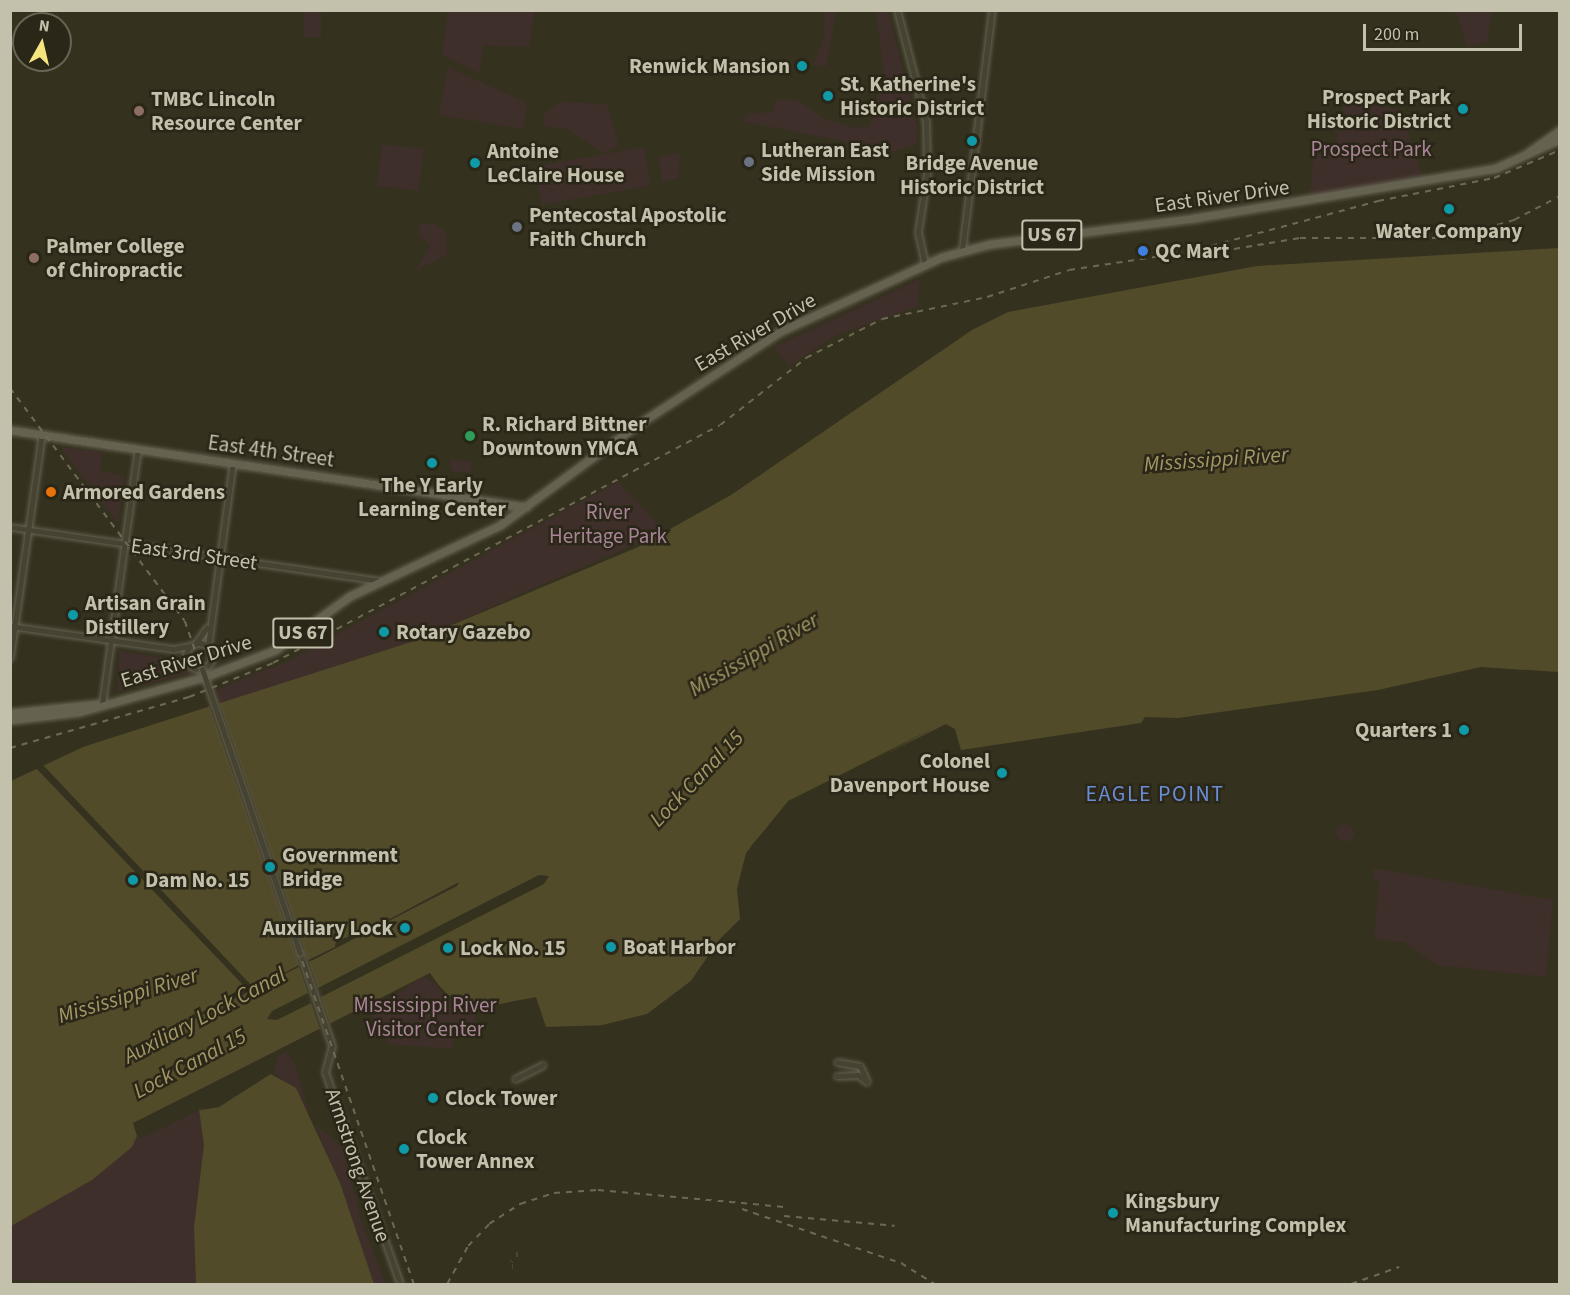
<!DOCTYPE html>
<style>
body{margin:0}
#map{position:relative;width:1570px;height:1295px;overflow:hidden;background:#35311f;font-family:"Source Sans 3",sans-serif}
div>[style]{position:absolute}
.green>*{inset:0;background:#3f2f2a;transform-origin:0 0}
.round{border-radius:50%}
.water>*{inset:0;background:#524b2a}
.pier>*{inset:0;background:#35311f}
.minor-tunnel>*{height:5px;margin-top:-2.5px;transform-origin:0;background:repeating-linear-gradient(90deg,#4a4634 0 5px,transparent 0 7.5px)}
.roads{filter:drop-shadow(0 0 2px #646150) drop-shadow(0 0 2px #646150)}
.minor>*{height:5px;margin:-2.5px;padding:0 2.5px;transform-origin:2.5px;border-radius:2.5px;background:#464333}
.minor>.ring{margin:-2.5px;padding:0;box-sizing:content-box;background:none;border:5px solid #464333;border-radius:50%}
.major>*{height:7px;margin:-3.5px;padding:0 3.5px;transform-origin:3.5px;border-radius:3.5px;background:#666250}
.rail>*{height:1.5px;margin-top:-0.75px;transform-origin:0;background:repeating-linear-gradient(90deg,#6d6954 0 6px,transparent 0 12px)}
.bridges{filter:drop-shadow(0 0 2px #646150) drop-shadow(0 0 2px #646150)}
.minor-bridge>*{height:5px;margin:-2.5px;padding:0 2.5px;transform-origin:2.5px;border-radius:2.5px;background:#464333}
.dots>*{width:16px;height:16px;translate:-50% -50%;box-sizing:border-box;border:3px solid #2a2718;border-radius:50%}
span{translate:-50% -50%;white-space:nowrap;text-align:center;line-height:1.15;-webkit-text-stroke:5px #2a2718;paint-order:stroke}
.shield-label span{padding:2px 4px;background:#2a2718;border:2px solid;border-radius:4px;-webkit-text-stroke-width:0}
.shield-label{font-size:20px;color:#c3c0ac;font-weight:700}
.poi-label{font-size:21px;color:#c3c0ac;font-weight:700}
.right{translate:-100% -50%;text-align:right}
.left{translate:0 -50%;text-align:left}
.park-label{font-size:21px;color:#a98497}
.street-label{font-size:21px;color:#c3c0ac}
.water-label{font-size:22px;color:#a39765;font-style:italic}
.neighbourhood-label{font-size:22px;color:#6a8dd6;letter-spacing:1.5px}
.frame{position:absolute;inset:0;border:12px solid #c3c0ac;pointer-events:none}
.north{position:absolute;left:12px;top:12px;width:60px;height:60px;box-sizing:border-box;background:#2a2718;border:2px solid #676453;border-radius:50%;rotate:8deg;font-size:16px;font-weight:700;line-height:24px;text-align:center;color:#c3c0ac}
.north::after{content:'';display:block;margin:auto;width:21px;height:27px;background:#f6e57e;clip-path:polygon(50% 0,100% 100%,50% 72%,0 100%)}
.scale{position:absolute;left:1363px;top:24px;width:159px;height:27px;box-sizing:border-box;border:3px solid #c3c0ac;border-top:0;padding-left:8px;font-size:18px;line-height:21px;white-space:nowrap;color:#c3c0ac;-webkit-text-stroke:4px #2a2718;paint-order:stroke}
</style>
<div id="map">
<div class="green">
<i style="left:304px;top:11px;width:17px;height:26px"></i>
<i style="clip-path:polygon(448px 11px,535px 11px,529px 47px,483px 45px,480px 73px,442px 55px)"></i>
<i style="clip-path:polygon(825px 11px,836px 11px,826px 67px,813px 65px,823px 41px)"></i>
<i style="clip-path:polygon(876px 11px,888px 11px,918px 131px,916px 145px,857px 161px,847px 142px,740px 121px,748px 114px,772px 112px,777px 99px,797px 100px,825px 119px,855px 128px,870px 126px,884px 73px)"></i>
<i style="clip-path:polygon(1446px 11px,1492px 11px,1487px 42px,1467px 47px,1457px 13px)"></i>
<i style="clip-path:polygon(448px 67px,527px 103px,523px 129px,439px 115px)"></i>
<i style="clip-path:polygon(1345px 99px,1400px 110px,1422px 176px,1310px 196px,1314px 154px,1333px 156px)"></i>
<i style="clip-path:polygon(559px 102px,607px 104px,619px 146px,603px 153px,567px 129px,544px 126px,544px 114px)"></i>
<i style="left:382px;top:144px;width:42px;height:42px;rotate:7deg"></i>
<i style="left:644px;top:147px;width:39px;height:111px;rotate:80deg"></i>
<i style="clip-path:polygon(680px 153px,678px 178px,662px 182px,658px 157px)"></i>
<i style="clip-path:polygon(420px 224px,435px 224px,446px 232px,447px 255px,415px 271px,431px 245px,419px 236px)"></i>
<i style="clip-path:polygon(920px 279px,917px 307px,836px 335px,789px 366px,774px 347px)"></i>
<i style="clip-path:polygon(60px 447px,102px 452px,100px 470px,124px 477px,118px 523px)"></i>
<i style="clip-path:polygon(449px 459px,472px 462px,471px 473px,452px 471px)"></i>
<i style="clip-path:polygon(618px 482px,665px 531px,411px 642px,220px 704px,216px 690px,288px 661px)"></i>
<i style="clip-path:polygon(119px 651px,172px 659px,192px 672px,118px 692px)"></i>
<i class="round" style="left:1336px;top:824px;width:18px;height:18px"></i>
<i style="clip-path:polygon(1373px 868px,1553px 900px,1546px 977px,1437px 965px,1404px 942px,1374px 939px,1379px 880px,1373px 878px)"></i>
<i style="clip-path:polygon(422px 976px,472px 1003px,478px 1032px,454px 1033px,452px 1049px,389px 1044px,371px 1014px)"></i>
<i style="clip-path:polygon(286px 1052px,295px 1064px,309px 1113px,274px 1072px,278px 1056px)"></i>
<i style="clip-path:polygon(208px 1106px,212px 1284px,11px 1280px,11px 1206px,132px 1127px,140px 1139px)"></i>
<i style="clip-path:polygon(315px 1124px,342px 1147px,363px 1226px,386px 1284px,374px 1284px)"></i>
</div>
<div class="water">
<i style="clip-path:polygon(1559px 248px,1559px 672px,1481px 667px,1378px 690px,1178px 718px,1145px 717px,1141px 723px,961px 750px,955px 729px,946px 724px,789px 802px,751px 846px,738px 890px,741px 920px,720px 939px,691px 981px,645px 1016px,613px 1025px,541px 1027px,536px 1000px,489px 1007px,446px 996px,430px 973px,133px 1123px,137px 1136px,132px 1147px,92px 1180px,11px 1226px,11px 781px,83px 747px,411px 642px,636px 548px,731px 495px,972px 330px,1008px 312px,1257px 266px)"></i>
<i style="clip-path:polygon(267px 1072px,296px 1088px,340px 1183px,374px 1284px,196px 1284px,194px 1227px,204px 1145px,199px 1109px,219px 1107px)"></i>
</div>
<div class="pier">
<i style="clip-path:polygon(219px 702px,308px 960px,335px 947px,336px 941px,371px 929px,459px 882px,457px 886px,309px 962px,318px 988px,539px 875px,549px 876px,544px 884px,321px 997px,331px 1026px,136px 1125px,320px 1029px,311px 1003px,277px 1020px,267px 1019px,272px 1011px,308px 993px,299px 967px,166px 1033px,245px 987px,36px 768px,43px 765px,251px 985px,273px 979px,299px 965px,209px 705px)"></i>
<i style="clip-path:polygon(934px 728px,788px 806px,753px 847px,741px 886px,744px 919px,720px 943px,703px 973px,672px 1002px,650px 1015px,617px 1025px,590px 1028px,647px 1014px,691px 981px,720px 939px,740px 919px,737px 889px,746px 853px,788px 801px)"></i>
<i style="clip-path:polygon(434px 980px,448px 995px,489px 1006px,536px 997px,546px 1027px,540px 1028px,534px 1001px,488px 1010px,446px 999px)"></i>
<i style="clip-path:polygon(265px 1069px,274px 1072px,219px 1107px,196px 1111px,218px 1104px)"></i>
</div>
<div class="minor-tunnel">
<i style="left:516px;top:1254px;width:2px"></i>
<i style="left:511px;top:1261px;width:1px;rotate:-45deg"></i>
<i style="left:512px;top:1266px;width:1px"></i>
</div>
<div class="roads">
<div class="minor">
<i style="left:897px;top:10px;width:115px;rotate:75.4deg"></i>
<i style="left:926px;top:121px;width:52px;rotate:88.9deg"></i>
<i style="left:927px;top:173px;width:60px;rotate:98.7deg"></i>
<i style="left:918px;top:232px;width:34px;rotate:78deg"></i>
<i style="left:962px;top:250px;width:242px;rotate:-82.9deg"></i>
<i style="left:10px;top:527px;width:372px;rotate:8.3deg"></i>
<i style="left:10px;top:626px;width:165px;rotate:8deg"></i>
<i style="left:173px;top:649px;width:17px;rotate:-10deg"></i>
<i class="ring" style="left:186px;top:643px;width:21px;height:21px"></i>
<i style="left:196px;top:643px;width:19px;rotate:-55deg"></i>
<i style="left:208px;top:646px;width:186px;rotate:-82.3deg"></i>
<i style="left:10px;top:658px;width:226px;rotate:-81.9deg"></i>
<i style="left:102px;top:704px;width:258px;rotate:-82deg"></i>
<i style="left:300px;top:953px;width:98px;rotate:71deg"></i>
<i style="left:332px;top:1046px;width:27px;rotate:105deg"></i>
<i style="left:325px;top:1072px;width:225px;rotate:70.5deg"></i>
<i style="left:837px;top:1062px;width:23px;rotate:10deg"></i>
<i style="left:860px;top:1066px;width:17px;rotate:66deg"></i>
<i style="left:837px;top:1076px;width:21px;rotate:-3deg"></i>
<i style="left:858px;top:1075px;width:11px;rotate:38deg"></i>
<i style="left:515px;top:1079px;width:31px;rotate:-27deg"></i>
</div>
<div class="major">
<i style="left:1526px;top:154px;width:42px;rotate:-35.2deg"></i>
<i style="left:10px;top:430px;width:522px;rotate:8.49deg"></i>
<i style="left:10px;top:713px;width:87px;rotate:-5.9deg"></i>
<i style="left:10px;top:720px;width:69px;rotate:-6.6deg"></i>
<i style="left:79px;top:712px;width:133px;rotate:-15.7deg"></i>
<i style="left:207px;top:676px;width:73px;rotate:-20.9deg"></i>
<i style="left:275px;top:650px;width:92px;rotate:-35.8deg"></i>
<i style="left:350px;top:596px;width:166px;rotate:-25.3deg"></i>
<i style="left:500px;top:525px;width:162px;rotate:-36.2deg"></i>
<i style="left:631px;top:429px;width:179px;rotate:-33.2deg"></i>
<i style="left:781px;top:331px;width:177px;rotate:-24.7deg"></i>
<i style="left:942px;top:257px;width:50px;rotate:-15.2deg"></i>
<i style="left:990px;top:244px;width:207px;rotate:-7.2deg"></i>
<i style="left:1195px;top:218px;width:305px;rotate:-9.4deg"></i>
<i style="left:1496px;top:168px;width:70px;rotate:-24.4deg"></i>
</div>
</div>
<div class="rail">
<i style="left:1222px;top:251px;width:79px;rotate:-9.5deg"></i>
<i style="left:1300px;top:238px;width:151px"></i>
<i style="left:1451px;top:238px;width:66px;rotate:-15.9deg"></i>
<i style="left:1514px;top:220px;width:52px;rotate:-27.6deg"></i>
<i style="left:10px;top:388px;width:291px;rotate:53.1deg"></i>
<i style="left:185px;top:621px;width:701px;rotate:70.95deg"></i>
<i style="left:10px;top:748px;width:186px;rotate:-15.9deg"></i>
<i style="left:189px;top:697px;width:91px;rotate:-22deg"></i>
<i style="left:273px;top:663px;width:506px;rotate:-28.03deg"></i>
<i style="left:720px;top:425px;width:109px;rotate:-37.9deg"></i>
<i style="left:806px;top:358px;width:85px;rotate:-27.2deg"></i>
<i style="left:882px;top:319px;width:107px;rotate:-11.8deg"></i>
<i style="left:987px;top:297px;width:86px;rotate:-18.2deg"></i>
<i style="left:1069px;top:270px;width:120px;rotate:-8.6deg"></i>
<i style="left:1188px;top:252px;width:197px;rotate:-15deg"></i>
<i style="left:1378px;top:201px;width:118px;rotate:-11.2deg"></i>
<i style="left:1494px;top:178px;width:72px;rotate:-23deg"></i>
<i style="left:742px;top:1209px;width:168px;rotate:18.8deg"></i>
<i style="left:901px;top:1263px;width:40px;rotate:32deg"></i>
<i style="left:784px;top:1216px;width:111px;rotate:5.1deg"></i>
<i style="left:447px;top:1284px;width:43px;rotate:-61.1deg"></i>
<i style="left:468px;top:1246px;width:30px;rotate:-46deg"></i>
<i style="left:489px;top:1224px;width:37px;rotate:-33deg"></i>
<i style="left:520px;top:1204px;width:36px;rotate:-18deg"></i>
<i style="left:554px;top:1193px;width:44px;rotate:-3.9deg"></i>
<i style="left:598px;top:1190px;width:187px;rotate:5.2deg"></i>
<i style="left:1351px;top:1284px;width:51px;rotate:-19.5deg"></i>
</div>
<div class="bridges">
<div class="minor-bridge">
<i style="left:202px;top:669px;width:300px;rotate:71deg"></i>
</div>
</div>
<div class="dots">
<i style="left:802px;top:66px;background:#0f9aa8"></i>
<i style="left:828px;top:96px;background:#0f9aa8"></i>
<i style="left:1463px;top:109px;background:#0f9aa8"></i>
<i style="left:139px;top:111px;background:#8d6e63"></i>
<i style="left:972px;top:141px;background:#0f9aa8"></i>
<i style="left:749px;top:162px;background:#6b7280"></i>
<i style="left:475px;top:163px;background:#0f9aa8"></i>
<i style="left:1449px;top:209px;background:#0f9aa8"></i>
<i style="left:517px;top:227px;background:#6b7280"></i>
<i style="left:1143px;top:251px;background:#3f7fe0"></i>
<i style="left:34px;top:258px;background:#8d6e63"></i>
<i style="left:470px;top:436px;background:#2e9e5b"></i>
<i style="left:432px;top:463px;background:#0f9aa8"></i>
<i style="left:51px;top:492px;background:#e8710a"></i>
<i style="left:73px;top:615px;background:#0f9aa8"></i>
<i style="left:384px;top:632px;background:#0f9aa8"></i>
<i style="left:1464px;top:730px;background:#0f9aa8"></i>
<i style="left:1002px;top:773px;background:#0f9aa8"></i>
<i style="left:270px;top:867px;background:#0f9aa8"></i>
<i style="left:133px;top:880px;background:#0f9aa8"></i>
<i style="left:405px;top:928px;background:#0f9aa8"></i>
<i style="left:611px;top:947px;background:#0f9aa8"></i>
<i style="left:448px;top:948px;background:#0f9aa8"></i>
<i style="left:433px;top:1098px;background:#0f9aa8"></i>
<i style="left:404px;top:1149px;background:#0f9aa8"></i>
<i style="left:1113px;top:1213px;background:#0f9aa8"></i>
</div>
<div class="shield-label">
<span style="left:1052px;top:235px">US 67</span>
<span style="left:303px;top:633px">US 67</span>
</div>
<div class="poi-label">
<span class="right" style="left:790px;top:66px">Renwick Mansion</span>
<span class="left" style="left:840px;top:96px">St. Katherine's<br>Historic District</span>
<span class="right" style="left:1451px;top:109px">Prospect Park<br>Historic District</span>
<span class="left" style="left:151px;top:111px">TMBC Lincoln<br>Resource Center</span>
<span class="left" style="left:761px;top:162px">Lutheran East<br>Side Mission</span>
<span class="left" style="left:487px;top:163px">Antoine<br>LeClaire House</span>
<span style="left:972px;top:175px">Bridge Avenue<br>Historic District</span>
<span class="left" style="left:529px;top:227px">Pentecostal Apostolic<br>Faith Church</span>
<span style="left:1449px;top:231px">Water Company</span>
<span class="left" style="left:46px;top:258px">Palmer College<br>of Chiropractic</span>
<span class="left" style="left:1155px;top:251px">QC Mart</span>
<span class="left" style="left:482px;top:436px">R. Richard Bittner<br>Downtown YMCA</span>
<span style="left:432px;top:497px">The Y Early<br>Learning Center</span>
<span class="left" style="left:63px;top:492px">Armored Gardens</span>
<span class="left" style="left:85px;top:615px">Artisan Grain<br>Distillery</span>
<span class="left" style="left:396px;top:632px">Rotary Gazebo</span>
<span class="right" style="left:1452px;top:730px">Quarters 1</span>
<span class="right" style="left:990px;top:773px">Colonel<br>Davenport House</span>
<span class="left" style="left:282px;top:867px">Government<br>Bridge</span>
<span class="left" style="left:145px;top:880px">Dam No. 15</span>
<span class="right" style="left:393px;top:928px">Auxiliary Lock</span>
<span class="left" style="left:623px;top:947px">Boat Harbor</span>
<span class="left" style="left:460px;top:948px">Lock No. 15</span>
<span class="left" style="left:445px;top:1098px">Clock Tower</span>
<span class="left" style="left:416px;top:1149px">Clock<br>Tower Annex</span>
<span class="left" style="left:1125px;top:1213px">Kingsbury<br>Manufacturing Complex</span>
</div>
<div class="park-label">
<span style="left:1371px;top:149px">Prospect Park</span>
<span style="left:608px;top:524px">River<br>Heritage Park</span>
<span style="left:425px;top:1017px">Mississippi River<br>Visitor Center</span>
</div>
<div class="street-label">
<span style="left:1222px;top:196px;rotate:-8deg">East River Drive</span>
<span style="left:755px;top:332px;rotate:-30deg">East River Drive</span>
<span style="left:271px;top:451px;rotate:8deg">East 4th Street</span>
<span style="left:194px;top:554px;rotate:8deg">East 3rd Street</span>
<span style="left:186px;top:661px;rotate:-17deg">East River Drive</span>
<span style="left:358px;top:1165px;rotate:71deg">Armstrong Avenue</span>
</div>
<div class="water-label">
<span style="left:1216px;top:460px;rotate:-4deg">Mississippi River</span>
<span style="left:754px;top:655px;rotate:-30deg">Mississippi River</span>
<span style="left:697px;top:779px;rotate:-46deg">Lock Canal 15</span>
<span style="left:128px;top:996px;rotate:-17deg">Mississippi River</span>
<span style="left:205px;top:1016px;rotate:-28deg">Auxiliary Lock Canal</span>
<span style="left:190px;top:1064px;rotate:-28deg">Lock Canal 15</span>
</div>
<div class="neighbourhood-label">
<span style="left:1155px;top:795px">EAGLE POINT</span>
</div>
<div class="frame"></div>
<div class="north">N</div>
<div class="scale">200 m</div>
</div>
